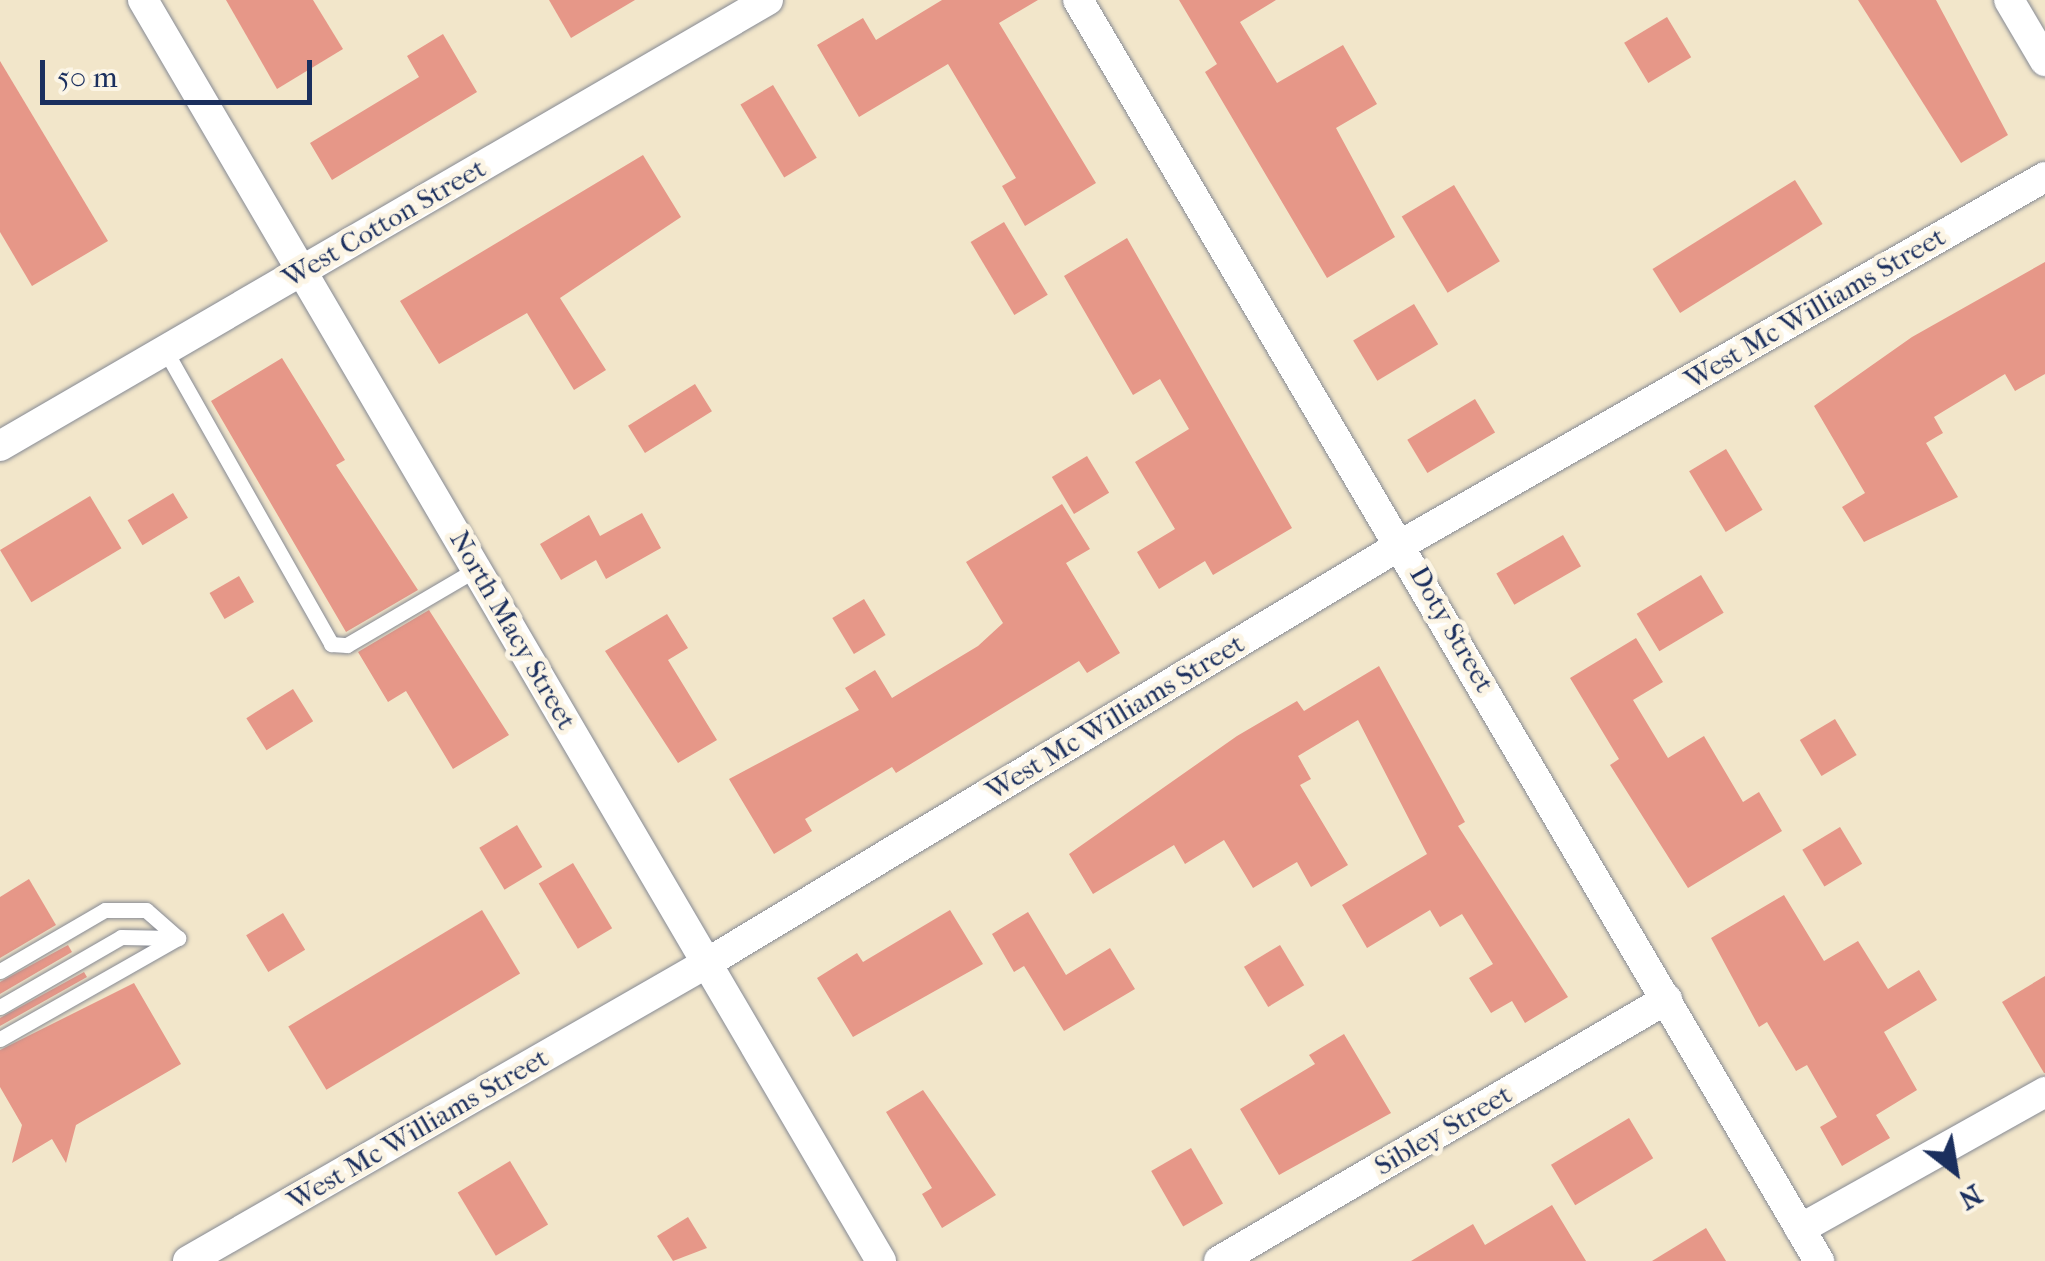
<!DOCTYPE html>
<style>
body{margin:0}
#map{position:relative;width:2045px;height:1261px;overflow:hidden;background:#f2e6ca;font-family:"IM FELL French Canon",serif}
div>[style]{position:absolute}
.building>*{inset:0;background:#e69788;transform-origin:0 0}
.roads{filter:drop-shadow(0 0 2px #868a94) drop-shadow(0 0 2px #868a94)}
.service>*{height:15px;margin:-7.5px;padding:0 7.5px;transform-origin:7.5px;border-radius:7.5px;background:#fff}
.minor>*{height:30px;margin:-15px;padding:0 15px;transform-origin:15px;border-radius:15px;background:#fff}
span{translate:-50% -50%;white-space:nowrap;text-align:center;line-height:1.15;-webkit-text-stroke:10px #fcf5e5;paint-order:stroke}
.street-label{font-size:28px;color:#1b2f5e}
.north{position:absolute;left:1905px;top:1121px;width:100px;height:100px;-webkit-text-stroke:8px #fcf5e5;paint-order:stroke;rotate:149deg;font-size:28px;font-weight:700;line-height:40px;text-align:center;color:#1b2f5e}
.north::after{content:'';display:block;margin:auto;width:35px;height:45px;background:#1b2f5e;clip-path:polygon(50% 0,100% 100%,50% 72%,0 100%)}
.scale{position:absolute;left:40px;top:60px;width:272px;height:45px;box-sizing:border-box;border:5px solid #1b2f5e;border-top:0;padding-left:12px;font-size:30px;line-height:35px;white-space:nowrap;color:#1b2f5e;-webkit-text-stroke:8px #fcf5e5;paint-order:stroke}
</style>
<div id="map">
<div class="building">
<i style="clip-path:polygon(226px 0,313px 0,343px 49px,277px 89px)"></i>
<i style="clip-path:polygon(549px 0,635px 0,571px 38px)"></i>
<i style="clip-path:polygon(942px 0,1038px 0,999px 23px,1096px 183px,1025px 226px,1002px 186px,1016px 178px,948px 64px,859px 117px,817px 45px,863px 18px,876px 40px)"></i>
<i style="clip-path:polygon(1179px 0,1276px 0,1240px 22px,1277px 83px,1343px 45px,1377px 104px,1336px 128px,1395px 237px,1327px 278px,1205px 72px,1217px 64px)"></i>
<i style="clip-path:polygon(1858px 0,1936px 0,2008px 135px,1961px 163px)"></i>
<i style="left:1667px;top:17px;width:47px;height:50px;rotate:59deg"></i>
<i style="clip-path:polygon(443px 34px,477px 92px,332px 180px,310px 143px,419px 77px,407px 56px)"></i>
<i style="clip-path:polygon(0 61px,108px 241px,32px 286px,0 232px)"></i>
<i style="left:773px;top:85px;width:85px;height:38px;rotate:59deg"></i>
<i style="clip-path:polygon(643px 155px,681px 217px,560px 298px,606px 370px,574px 390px,527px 313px,439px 364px,400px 301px)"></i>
<i style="left:1795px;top:180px;width:52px;height:168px;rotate:58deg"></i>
<i style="left:1454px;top:185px;width:89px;height:61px;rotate:59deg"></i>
<i style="left:1004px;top:222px;width:85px;height:39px;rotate:59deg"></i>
<i style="clip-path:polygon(1127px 238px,1292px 528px,1213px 575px,1205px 561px,1159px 589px,1137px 552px,1175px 529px,1135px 462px,1189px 429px,1160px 379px,1133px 395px,1064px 276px)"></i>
<i style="clip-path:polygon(2045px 262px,2045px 374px,2015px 391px,2005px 374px,1934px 417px,1943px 433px,1926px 443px,1958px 497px,1864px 542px,1842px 507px,1865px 493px,1814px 406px,1912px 337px)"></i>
<i style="left:1414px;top:304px;width:47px;height:71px;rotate:59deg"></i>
<i style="clip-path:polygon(282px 358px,345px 460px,336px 465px,418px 590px,346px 632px,211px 401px)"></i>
<i style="left:695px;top:384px;width:32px;height:79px;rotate:58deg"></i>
<i style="left:1475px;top:399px;width:39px;height:79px;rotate:59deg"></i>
<i style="left:1726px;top:449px;width:71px;height:43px;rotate:59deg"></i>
<i style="left:1087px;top:456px;width:43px;height:41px;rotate:59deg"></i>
<i style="left:173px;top:493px;width:29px;height:53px;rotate:59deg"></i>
<i style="left:90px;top:496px;width:61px;height:105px;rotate:59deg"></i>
<i style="clip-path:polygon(1062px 504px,1090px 549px,1066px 563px,1120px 653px,1087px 673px,1079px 661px,896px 773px,892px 767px,805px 819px,812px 831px,774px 854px,729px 779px,859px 710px,845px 688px,875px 670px,892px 698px,978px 646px,1003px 623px,966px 562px)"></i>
<i style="clip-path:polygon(642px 513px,661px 548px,606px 579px,596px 560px,561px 580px,540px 544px,589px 515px,600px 536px)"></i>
<i style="left:1563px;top:535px;width:36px;height:77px;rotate:60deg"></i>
<i style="left:1701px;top:575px;width:44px;height:75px;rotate:59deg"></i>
<i style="left:239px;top:576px;width:30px;height:34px;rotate:60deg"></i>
<i style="left:864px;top:599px;width:42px;height:37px;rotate:59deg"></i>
<i style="clip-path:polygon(429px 610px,509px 735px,453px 769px,406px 691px,388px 702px,358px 652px)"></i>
<i style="clip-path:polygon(667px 614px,688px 648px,668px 660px,717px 740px,678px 763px,605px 651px)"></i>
<i style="clip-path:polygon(1636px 638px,1663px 682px,1633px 700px,1668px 758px,1704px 736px,1743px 802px,1759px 792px,1782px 831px,1688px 888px,1610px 765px,1619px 759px,1570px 678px)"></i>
<i style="clip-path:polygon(1379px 666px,1465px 822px,1458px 826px,1568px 997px,1525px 1023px,1512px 1001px,1491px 1013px,1469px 978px,1493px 964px,1462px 914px,1440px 927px,1430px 910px,1367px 948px,1342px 905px,1427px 854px,1358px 720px,1298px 756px,1311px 779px,1300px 785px,1348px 865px,1311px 887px,1297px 862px,1253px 888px,1224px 840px,1185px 864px,1174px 845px,1093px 894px,1069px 854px,1237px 736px,1297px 701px,1304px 711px)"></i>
<i style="left:293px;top:689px;width:38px;height:55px;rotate:58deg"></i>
<i style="left:1835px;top:719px;width:42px;height:41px;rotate:59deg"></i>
<i style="left:517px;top:825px;width:49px;height:44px;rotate:59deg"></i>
<i style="left:1840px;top:827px;width:43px;height:44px;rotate:59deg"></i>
<i style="left:573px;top:863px;width:76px;height:40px;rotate:59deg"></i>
<i style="clip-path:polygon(29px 879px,56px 925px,0 958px,0 897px)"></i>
<i style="clip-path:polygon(1784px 895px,1824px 961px,1858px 941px,1888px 989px,1919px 970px,1937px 1000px,1884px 1032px,1917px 1090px,1876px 1115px,1890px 1138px,1842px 1166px,1820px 1127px,1837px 1117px,1807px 1065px,1796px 1071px,1767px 1022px,1759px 1027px,1711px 938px)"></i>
<i style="left:482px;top:910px;width:74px;height:226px;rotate:59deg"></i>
<i style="clip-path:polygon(950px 910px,983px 964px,853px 1037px,817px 978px,857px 953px,863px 962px)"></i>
<i style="clip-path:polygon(1028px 912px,1066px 975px,1110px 948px,1135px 989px,1064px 1031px,1024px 966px,1014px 972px,992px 934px)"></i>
<i style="left:283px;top:913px;width:43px;height:43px;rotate:59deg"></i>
<i style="clip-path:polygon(68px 945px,72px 952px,0 994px,0 982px)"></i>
<i style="left:1280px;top:945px;width:47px;height:42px;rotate:59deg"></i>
<i style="clip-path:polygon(84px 972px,87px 977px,0 1026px,0 1018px)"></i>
<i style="clip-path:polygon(2045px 976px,2045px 1073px,2044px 1073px,2002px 1002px)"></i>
<i style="clip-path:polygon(134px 983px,181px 1064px,76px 1125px,66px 1163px,52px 1139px,12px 1163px,22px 1125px,0 1087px,0 1050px)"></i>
<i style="clip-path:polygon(1344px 1034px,1391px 1113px,1279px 1175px,1240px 1109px,1315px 1064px,1309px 1055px)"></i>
<i style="clip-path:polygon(923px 1090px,996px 1195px,942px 1228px,922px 1194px,932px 1188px,886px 1112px)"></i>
<i style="left:1629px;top:1118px;width:47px;height:91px;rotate:59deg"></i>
<i style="left:1191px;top:1148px;width:64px;height:46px;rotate:60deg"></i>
<i style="left:510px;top:1161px;width:74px;height:61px;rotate:59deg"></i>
<i style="clip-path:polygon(1552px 1205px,1586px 1261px,1411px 1261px,1473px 1224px,1485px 1245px)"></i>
<i style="clip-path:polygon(688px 1217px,707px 1248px,673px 1261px,657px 1236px)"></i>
<i style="clip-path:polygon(1706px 1228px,1726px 1261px,1652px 1261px)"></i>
</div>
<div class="roads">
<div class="service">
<i style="left:165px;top:350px;width:338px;rotate:60.5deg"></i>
<i style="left:331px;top:644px;width:16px;rotate:4deg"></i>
<i style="left:347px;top:645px;width:152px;rotate:-30.4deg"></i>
<i style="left:0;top:971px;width:121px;rotate:-30.2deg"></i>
<i style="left:105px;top:910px;width:41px"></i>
<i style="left:146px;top:910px;width:43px;rotate:41.2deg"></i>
<i style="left:0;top:1007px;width:140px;rotate:-30deg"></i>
<i style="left:121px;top:937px;width:53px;rotate:1.1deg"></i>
<i style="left:0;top:1039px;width:205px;rotate:-29.6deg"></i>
</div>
<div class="minor">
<i style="left:143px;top:0;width:1461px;rotate:59.66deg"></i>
<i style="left:1078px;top:0;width:1463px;rotate:59.56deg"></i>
<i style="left:2009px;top:0;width:71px;rotate:59.5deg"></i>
<i style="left:0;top:446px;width:888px;rotate:-30.14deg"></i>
<i style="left:1800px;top:1229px;width:281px;rotate:-29.2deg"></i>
<i style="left:188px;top:1261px;width:598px;rotate:-29.86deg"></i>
<i style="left:707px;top:963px;width:812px;rotate:-31.08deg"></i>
<i style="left:1402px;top:544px;width:740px;rotate:-29.72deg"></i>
<i style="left:1219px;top:1261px;width:519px;rotate:-30.32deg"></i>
</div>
</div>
<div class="street-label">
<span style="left:384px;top:223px;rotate:-30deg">West Cotton Street</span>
<span style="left:1815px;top:308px;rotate:-30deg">West Mc Williams Street</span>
<span style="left:1452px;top:629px;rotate:60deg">Doty Street</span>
<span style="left:513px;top:630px;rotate:60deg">North Macy Street</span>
<span style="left:1115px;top:717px;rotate:-31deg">West Mc Williams Street</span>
<span style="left:418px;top:1129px;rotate:-30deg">West Mc Williams Street</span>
<span style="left:1443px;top:1130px;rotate:-30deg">Sibley Street</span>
</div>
<div class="north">N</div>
<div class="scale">50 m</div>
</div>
